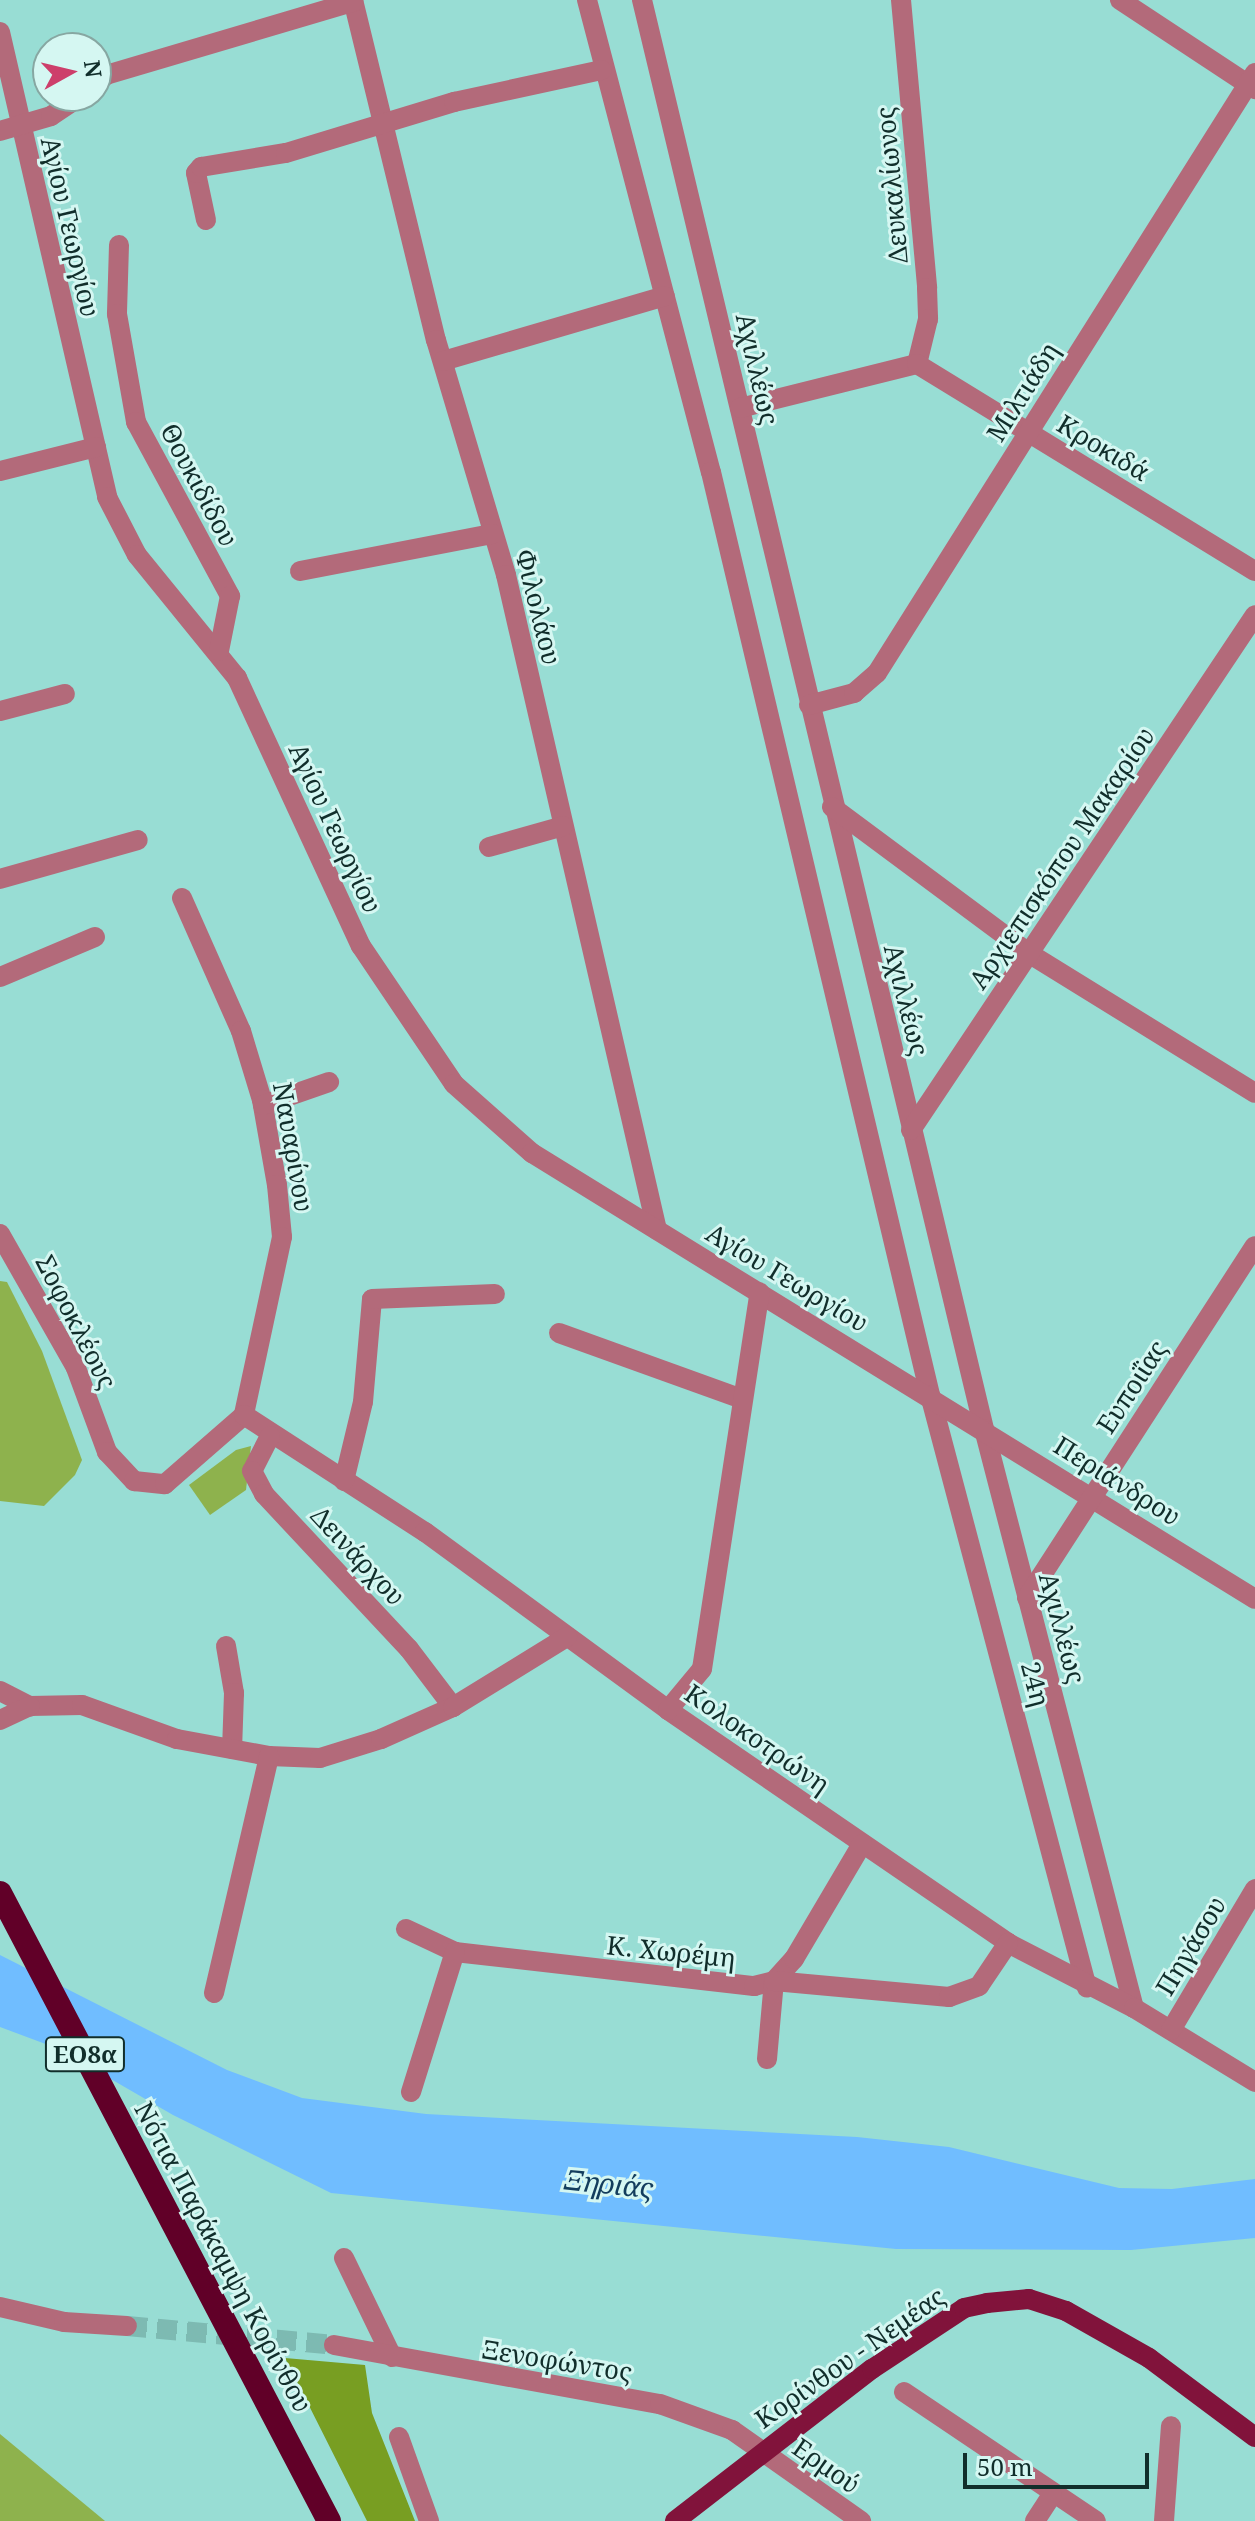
<!DOCTYPE html>
<meta charset="utf-8">
<style>
body{margin:0}
#map{position:relative;width:1255px;height:2521px;overflow:hidden;background:#98ddd4;font-family:"Noto Serif",serif}
div>[style]{position:absolute}
.green>*{inset:0;background:#8eb24d}
.forest>*{inset:0;background:#789e22}
.water>*{inset:0;background:#70bdff}
.minor-tunnel>*{height:20px;margin-top:-10px;transform-origin:0;background:repeating-linear-gradient(90deg,#7dbab2 0 20px,transparent 0 30px)}
.minor>*{height:20px;margin:-10px;padding:0 10px;transform-origin:10px;border-radius:10px;background:#b36a7a}
.major>*{height:20px;margin:-10px;padding:0 10px;transform-origin:10px;border-radius:10px;background:#81133b}
.highway>*{height:24px;margin:-12px;padding:0 12px;transform-origin:12px;border-radius:12px;background:#610028}
span{translate:-50% -50%;white-space:nowrap;text-align:center;line-height:1.15;-webkit-text-stroke:6px #d5f7f2;paint-order:stroke}
.shield-label span{padding:2px 6px;background:#d5f7f2;border:2px solid;border-radius:6px;-webkit-text-stroke-width:0}
.shield-label{font-size:24px;color:#112e2b;font-weight:700}
.street-label{font-size:26px;color:#112e2b}
.water-label{font-size:28px;color:#133d5d;font-style:italic}
.north{position:absolute;left:32px;top:32px;width:80px;height:80px;box-sizing:border-box;background:#d5f7f2;border:2px solid #87a7a2;border-radius:50%;rotate:82deg;font-size:22px;font-weight:700;line-height:32px;text-align:center;color:#112e2b}
.north::after{content:'';display:block;margin:auto;width:28px;height:36px;background:#cd3f6b;clip-path:polygon(50% 0,100% 100%,50% 72%,0 100%)}
.scale{position:absolute;left:963px;top:2453px;width:186px;height:36px;box-sizing:border-box;border:4px solid #112e2b;border-top:0;padding-left:10px;font-size:24px;line-height:28px;white-space:nowrap;color:#112e2b;-webkit-text-stroke:6px #d5f7f2;paint-order:stroke}
</style>
<div id="map">
<div class="green">
<i style="clip-path:polygon(0 1281px,7px 1282px,42px 1351px,82px 1460px,75px 1475px,44px 1506px,0 1501px)"></i>
<i style="clip-path:polygon(251px 1446px,246px 1490px,210px 1515px,189px 1485px,236px 1450px)"></i>
<i style="clip-path:polygon(0 2434px,105px 2521px,0 2521px)"></i>
</div>
<div class="forest">
<i style="clip-path:polygon(285px 2358px,365px 2365px,372px 2413px,415px 2521px,367px 2521px)"></i>
</div>
<div class="water">
<i style="clip-path:polygon(0 1955px,227px 2070px,302px 2098px,426px 2114px,857px 2137px,949px 2147px,1119px 2188px,1172px 2189px,1255px 2179px,1255px 2238px,1131px 2250px,896px 2249px,331px 2193px,173px 2115px,59px 2049px,0 2027px)"></i>
</div>
<div class="minor-tunnel">
<i style="left:127px;top:2326px;width:208px;rotate:5.2deg"></i>
</div>
<div class="minor">
<i style="left:353px;top:0;width:350px;rotate:76.3deg"></i>
<i style="left:436px;top:340px;width:245px;rotate:73.4deg"></i>
<i style="left:506px;top:575px;width:672px;rotate:77.02deg"></i>
<i style="left:587px;top:0;width:488px;rotate:75.3deg"></i>
<i style="left:711px;top:472px;width:949px;rotate:76.65deg"></i>
<i style="left:930px;top:1395px;width:613px;rotate:75.17deg"></i>
<i style="left:642px;top:0;width:1469px;rotate:76.54deg"></i>
<i style="left:984px;top:1429px;width:598px;rotate:75.48deg"></i>
<i style="left:901px;top:0;width:289px;rotate:84.8deg"></i>
<i style="left:927px;top:288px;width:31px;rotate:88deg"></i>
<i style="left:928px;top:319px;width:46px;rotate:103.7deg"></i>
<i style="left:1120px;top:0;width:162px;rotate:33.4deg"></i>
<i style="left:0;top:32px;width:477px;rotate:77deg"></i>
<i style="left:107px;top:497px;width:65px;rotate:62.7deg"></i>
<i style="left:137px;top:555px;width:159px;rotate:50.9deg"></i>
<i style="left:237px;top:678px;width:295px;rotate:65.2deg"></i>
<i style="left:361px;top:946px;width:166px;rotate:56deg"></i>
<i style="left:454px;top:1084px;width:104px;rotate:41.5deg"></i>
<i style="left:532px;top:1153px;width:849px;rotate:31.67deg"></i>
<i style="left:96px;top:84px;width:13px;rotate:-42deg"></i>
<i style="left:106px;top:75px;width:258px;rotate:-16.5deg"></i>
<i style="left:0;top:131px;width:53px;rotate:-16.4deg"></i>
<i style="left:51px;top:116px;width:36px;rotate:-34deg"></i>
<i style="left:206px;top:220px;width:48px;rotate:-102deg"></i>
<i style="left:196px;top:173px;width:8px;rotate:-50deg"></i>
<i style="left:201px;top:167px;width:86px;rotate:-9.4deg"></i>
<i style="left:286px;top:153px;width:176px;rotate:-16.9deg"></i>
<i style="left:454px;top:102px;width:151px;rotate:-12.2deg"></i>
<i style="left:119px;top:245px;width:69px;rotate:91.7deg"></i>
<i style="left:117px;top:314px;width:110px;rotate:80deg"></i>
<i style="left:136px;top:422px;width:198px;rotate:61.6deg"></i>
<i style="left:230px;top:596px;width:56px;rotate:101.3deg"></i>
<i style="left:443px;top:361px;width:231px;rotate:-16.3deg"></i>
<i style="left:740px;top:408px;width:182px;rotate:-14deg"></i>
<i style="left:917px;top:364px;width:396px;rotate:31.5deg"></i>
<i style="left:0;top:471px;width:99px;rotate:-14deg"></i>
<i style="left:300px;top:571px;width:196px;rotate:-10.9deg"></i>
<i style="left:809px;top:705px;width:47px;rotate:-14.9deg"></i>
<i style="left:854px;top:693px;width:30px;rotate:-41deg"></i>
<i style="left:877px;top:673px;width:709px;rotate:-57.79deg"></i>
<i style="left:0;top:711px;width:67px;rotate:-14.7deg"></i>
<i style="left:832px;top:807px;width:247px;rotate:36.6deg"></i>
<i style="left:1030px;top:954px;width:264px;rotate:31.7deg"></i>
<i style="left:489px;top:847px;width:77px;rotate:-15.8deg"></i>
<i style="left:0;top:879px;width:143px;rotate:-15.8deg"></i>
<i style="left:182px;top:898px;width:145px;rotate:66.1deg"></i>
<i style="left:241px;top:1031px;width:72px;rotate:73.1deg"></i>
<i style="left:262px;top:1100px;width:86px;rotate:80deg"></i>
<i style="left:277px;top:1185px;width:52px;rotate:84.5deg"></i>
<i style="left:282px;top:1237px;width:182px;rotate:102.1deg"></i>
<i style="left:0;top:977px;width:103px;rotate:-22.8deg"></i>
<i style="left:263px;top:1105px;width:70px;rotate:-19.2deg"></i>
<i style="left:911px;top:1130px;width:619px;rotate:-56.26deg"></i>
<i style="left:0;top:1234px;width:154px;rotate:60.4deg"></i>
<i style="left:76px;top:1368px;width:90px;rotate:69.7deg"></i>
<i style="left:107px;top:1452px;width:40px;rotate:47deg"></i>
<i style="left:134px;top:1481px;width:31px;rotate:6deg"></i>
<i style="left:165px;top:1484px;width:105px;rotate:-41.1deg"></i>
<i style="left:559px;top:1333px;width:195px;rotate:19.8deg"></i>
<i style="left:244px;top:1415px;width:216px;rotate:32.9deg"></i>
<i style="left:425px;top:1532px;width:301px;rotate:36.2deg"></i>
<i style="left:668px;top:1710px;width:412px;rotate:34.4deg"></i>
<i style="left:1008px;top:1943px;width:142px;rotate:27.3deg"></i>
<i style="left:1134px;top:2008px;width:142px;rotate:31.4deg"></i>
<i style="left:270px;top:1436px;width:39px;rotate:117deg"></i>
<i style="left:252px;top:1471px;width:26px;rotate:62deg"></i>
<i style="left:264px;top:1494px;width:212px;rotate:46.9deg"></i>
<i style="left:409px;top:1649px;width:73px;rotate:52.8deg"></i>
<i style="left:344px;top:1481px;width:81px;rotate:-76.5deg"></i>
<i style="left:363px;top:1402px;width:103px;rotate:-85deg"></i>
<i style="left:372px;top:1299px;width:123px;rotate:-2.3deg"></i>
<i style="left:1027px;top:1598px;width:419px;rotate:-57.1deg"></i>
<i style="left:226px;top:1646px;width:48px;rotate:80.3deg"></i>
<i style="left:234px;top:1693px;width:56px;rotate:92deg"></i>
<i style="left:0;top:1691px;width:34px;rotate:27deg"></i>
<i style="left:30px;top:1706px;width:52px;rotate:-1.1deg"></i>
<i style="left:82px;top:1705px;width:101px;rotate:19.7deg"></i>
<i style="left:177px;top:1739px;width:94px;rotate:10.5deg"></i>
<i style="left:269px;top:1756px;width:51px;rotate:2.2deg"></i>
<i style="left:320px;top:1758px;width:64px;rotate:-17.3deg"></i>
<i style="left:381px;top:1739px;width:79px;rotate:-24deg"></i>
<i style="left:453px;top:1707px;width:134px;rotate:-31.6deg"></i>
<i style="left:668px;top:1710px;width:53px;rotate:-50.3deg"></i>
<i style="left:702px;top:1669px;width:381px;rotate:-81.3deg"></i>
<i style="left:0;top:1720px;width:33px;rotate:-25deg"></i>
<i style="left:406px;top:1929px;width:54px;rotate:25.1deg"></i>
<i style="left:455px;top:1952px;width:301px;rotate:6.5deg"></i>
<i style="left:754px;top:1986px;width:21px;rotate:-14deg"></i>
<i style="left:774px;top:1981px;width:30px;rotate:-48deg"></i>
<i style="left:794px;top:1959px;width:134px;rotate:-59.4deg"></i>
<i style="left:214px;top:1993px;width:243px;rotate:-76.9deg"></i>
<i style="left:1171px;top:2030px;width:164px;rotate:-59.2deg"></i>
<i style="left:767px;top:2059px;width:78px;rotate:-84.9deg"></i>
<i style="left:774px;top:1981px;width:176px;rotate:5.2deg"></i>
<i style="left:949px;top:1997px;width:32px;rotate:-20deg"></i>
<i style="left:979px;top:1986px;width:52px;rotate:-56deg"></i>
<i style="left:411px;top:2092px;width:147px;rotate:-72.6deg"></i>
<i style="left:344px;top:2258px;width:110px;rotate:64.1deg"></i>
<i style="left:0;top:2307px;width:66px;rotate:13.2deg"></i>
<i style="left:64px;top:2322px;width:63px;rotate:3.6deg"></i>
<i style="left:334px;top:2345px;width:331px;rotate:10.3deg"></i>
<i style="left:660px;top:2404px;width:77px;rotate:19.9deg"></i>
<i style="left:732px;top:2430px;width:158px;rotate:35.2deg"></i>
<i style="left:904px;top:2392px;width:231px;rotate:33.9deg"></i>
<i style="left:399px;top:2437px;width:89px;rotate:70.3deg"></i>
<i style="left:1035px;top:2521px;width:31px;rotate:-57deg"></i>
<i style="left:1164px;top:2521px;width:95px;rotate:-85.8deg"></i>
</div>
<div class="major">
<i style="left:675px;top:2521px;width:249px;rotate:-37.7deg"></i>
<i style="left:872px;top:2369px;width:110px;rotate:-33.5deg"></i>
<i style="left:964px;top:2308px;width:24px;rotate:-12deg"></i>
<i style="left:987px;top:2303px;width:42px;rotate:-5.4deg"></i>
<i style="left:1029px;top:2299px;width:39px;rotate:18deg"></i>
<i style="left:1066px;top:2311px;width:95px;rotate:29.5deg"></i>
<i style="left:1149px;top:2358px;width:132px;rotate:36.7deg"></i>
</div>
<div class="highway">
<i style="left:0;top:1893px;width:709px;rotate:62.35deg"></i>
</div>
<div class="shield-label">
<span style="left:85px;top:2054px">ΕΟ8α</span>
</div>
<div class="street-label">
<span style="left:892px;top:185px;rotate:-95deg">Δευκαλίωνος</span>
<span style="left:70px;top:227px;rotate:77deg">Αγίου Γεωργίου</span>
<span style="left:757px;top:369px;rotate:77deg">Αχιλλέως</span>
<span style="left:1023px;top:392px;rotate:-58deg">Μιλτιάδη</span>
<span style="left:1103px;top:448px;rotate:31deg">Κροκιδά</span>
<span style="left:199px;top:485px;rotate:62deg">Θουκιδίδου</span>
<span style="left:538px;top:607px;rotate:76deg">Φιλολάου</span>
<span style="left:335px;top:828px;rotate:65deg">Αγίου Γεωργίου</span>
<span style="left:1062px;top:858px;rotate:-56deg">Αρχιεπισκόπου Μακαρίου</span>
<span style="left:906px;top:1000px;rotate:76deg">Αχιλλέως</span>
<span style="left:293px;top:1147px;rotate:80deg">Ναυαρίνου</span>
<span style="left:787px;top:1278px;rotate:31deg">Αγίου Γεωργίου</span>
<span style="left:76px;top:1322px;rotate:63deg">Σοφοκλέους</span>
<span style="left:1132px;top:1387px;rotate:-57deg">Ευποιΐας</span>
<span style="left:1117px;top:1481px;rotate:32deg">Περιάνδρου</span>
<span style="left:358px;top:1556px;rotate:47deg">Δεινάρχου</span>
<span style="left:1062px;top:1628px;rotate:75deg">Αχιλλέως</span>
<span style="left:1035px;top:1684px;rotate:75deg">24η</span>
<span style="left:757px;top:1739px;rotate:35deg">Κολοκοτρώνη</span>
<span style="left:1191px;top:1946px;rotate:-59deg">Πηγάσου</span>
<span style="left:671px;top:1952px;rotate:6deg">Κ. Χωρέμη</span>
<span style="left:223px;top:2257px;rotate:62deg">Νότια Παράκαμψη Κορίνθου</span>
<span style="left:850px;top:2358px;rotate:-35deg">Κορίνθου - Νεμέας</span>
<span style="left:557px;top:2361px;rotate:9deg">Ξενοφώντος</span>
<span style="left:826px;top:2466px;rotate:35deg">Ερμού</span>
</div>
<div class="water-label">
<span style="left:609px;top:2183px;rotate:6deg">Ξηριάς</span>
</div>
<div class="north">N</div>
<div class="scale">50 m</div>
</div>
